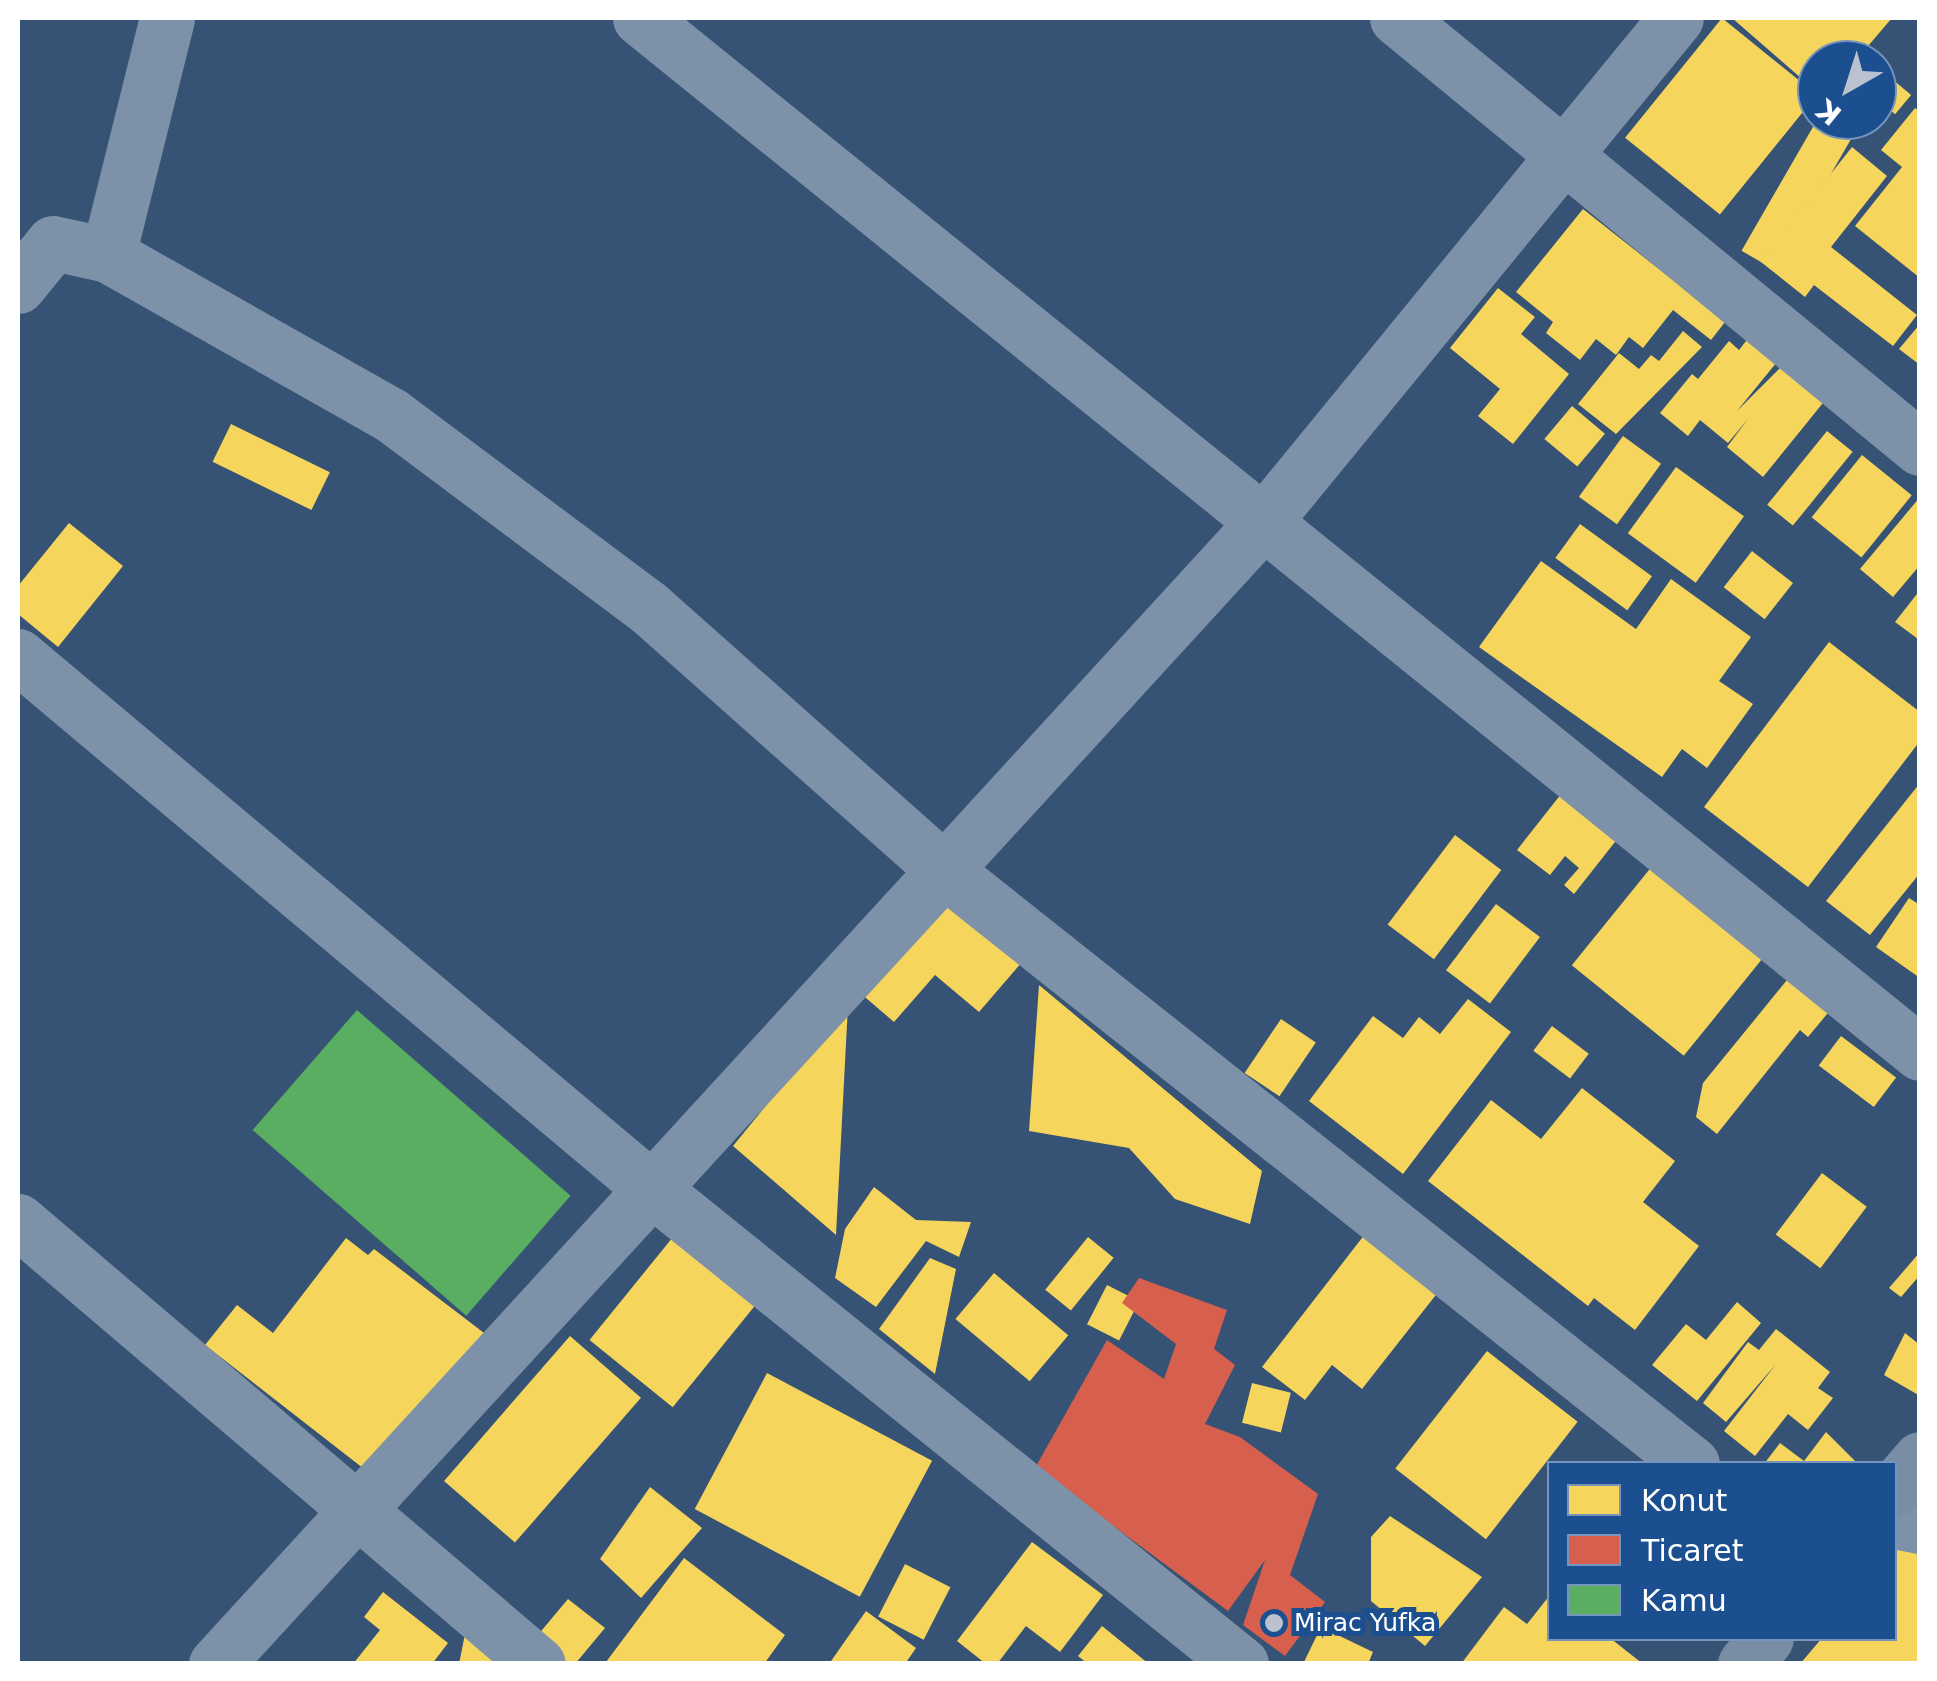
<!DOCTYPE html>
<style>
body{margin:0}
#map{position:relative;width:1937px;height:1681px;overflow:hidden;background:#365274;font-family:"DejaVu Sans",sans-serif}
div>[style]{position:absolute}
.homes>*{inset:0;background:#f6d55c;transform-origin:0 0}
.shops>*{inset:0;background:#d6604d}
.public>*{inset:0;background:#5aae61;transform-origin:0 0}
.street>*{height:55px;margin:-27.5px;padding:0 27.5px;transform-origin:27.5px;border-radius:27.5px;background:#7d92a8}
.secondary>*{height:55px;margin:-27.5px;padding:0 27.5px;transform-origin:27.5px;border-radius:27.5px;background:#798da4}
.dots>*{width:28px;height:28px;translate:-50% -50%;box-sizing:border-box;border:5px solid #1b4f8f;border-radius:50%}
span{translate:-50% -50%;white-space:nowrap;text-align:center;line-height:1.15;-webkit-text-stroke:10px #1b4f8f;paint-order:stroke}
.poi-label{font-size:25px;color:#fff}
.left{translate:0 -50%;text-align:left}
.frame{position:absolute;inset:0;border:20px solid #fff;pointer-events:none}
.legend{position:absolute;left:1547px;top:1461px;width:350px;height:180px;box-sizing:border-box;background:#1b4f8f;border:2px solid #7695bc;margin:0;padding:12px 18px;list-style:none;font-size:30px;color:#fff}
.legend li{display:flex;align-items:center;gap:20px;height:50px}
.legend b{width:50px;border:2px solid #7695bc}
.north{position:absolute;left:1797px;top:40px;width:100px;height:100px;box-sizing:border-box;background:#1b4f8f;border:2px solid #7695bc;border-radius:50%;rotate:219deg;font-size:28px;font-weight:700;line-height:40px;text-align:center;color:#fff}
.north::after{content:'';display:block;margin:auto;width:35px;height:45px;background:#b9c2ce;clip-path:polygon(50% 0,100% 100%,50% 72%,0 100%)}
</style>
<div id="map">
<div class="homes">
<i style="left:1722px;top:18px;width:122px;height:154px;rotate:39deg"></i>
<i style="clip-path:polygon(1732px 18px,1892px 18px,1856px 60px,1817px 60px,1817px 92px)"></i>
<i style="left:1892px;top:79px;width:25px;height:25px;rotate:40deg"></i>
<i style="clip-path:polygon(1915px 108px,1920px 112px,1920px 278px,1855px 226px,1902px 167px,1881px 150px)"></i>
<i style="left:1817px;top:120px;width:39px;height:151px;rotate:30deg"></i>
<i style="clip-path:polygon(1852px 147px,1887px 176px,1831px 247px,1917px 315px,1893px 346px,1814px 285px,1805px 297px,1761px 262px)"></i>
<i style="clip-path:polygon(1583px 209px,1688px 292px,1732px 313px,1711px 340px,1673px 310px,1643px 348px,1629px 337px,1616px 355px,1596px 339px,1580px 360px,1546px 333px,1553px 322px,1516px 292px)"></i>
<i style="clip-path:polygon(1498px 288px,1535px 317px,1521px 334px,1569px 374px,1513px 444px,1478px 416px,1500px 389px,1450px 348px)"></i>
<i style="clip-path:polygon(1761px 322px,1790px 346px,1737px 411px,1789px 359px,1831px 393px,1763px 477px,1727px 447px,1748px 419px,1728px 443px,1700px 420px,1688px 436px,1660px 413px,1692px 374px,1698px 379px,1729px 341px,1739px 350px)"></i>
<i style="clip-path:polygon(1920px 324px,1920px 365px,1899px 349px)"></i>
<i style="clip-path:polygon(1683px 331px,1702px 347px,1616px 434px,1578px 404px,1619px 353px,1639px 369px,1651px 355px,1659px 361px)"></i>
<i style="left:1572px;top:406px;width:43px;height:43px;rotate:40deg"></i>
<i style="left:231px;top:424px;width:110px;height:42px;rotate:26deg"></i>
<i style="left:1827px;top:431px;width:33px;height:95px;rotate:39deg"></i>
<i style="left:1623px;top:436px;width:47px;height:75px;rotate:36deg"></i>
<i style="left:1862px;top:455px;width:64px;height:80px;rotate:39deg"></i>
<i style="left:1676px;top:467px;width:84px;height:82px;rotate:36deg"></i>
<i style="clip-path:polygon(1920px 497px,1920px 565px,1893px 597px,1860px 569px)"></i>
<i style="clip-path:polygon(69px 523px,123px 566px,58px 647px,18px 614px,18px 586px)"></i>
<i style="left:1580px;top:524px;width:89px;height:42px;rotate:36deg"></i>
<i style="left:1752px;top:551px;width:52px;height:46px;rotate:38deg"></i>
<i style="clip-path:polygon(1541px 561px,1636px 629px,1671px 579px,1751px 637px,1719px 681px,1753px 704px,1707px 768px,1682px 749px,1662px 777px,1479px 647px)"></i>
<i style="clip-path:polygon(1920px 590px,1920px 637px,1918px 639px,1895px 622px)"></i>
<i style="clip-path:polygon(1829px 642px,1920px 712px,1920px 741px,1808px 887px,1704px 807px)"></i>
<i style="clip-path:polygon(1920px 783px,1920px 873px,1870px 935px,1826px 901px)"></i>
<i style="clip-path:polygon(1569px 784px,1626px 828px,1574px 894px,1564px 885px,1579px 868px,1565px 856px,1550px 875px,1517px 850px)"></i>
<i style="left:1455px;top:835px;width:58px;height:112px;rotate:37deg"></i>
<i style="left:1653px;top:865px;width:144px;height:129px;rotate:39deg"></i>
<i style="clip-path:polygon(948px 873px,1035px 947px,979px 1012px,935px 975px,894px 1022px,859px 992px)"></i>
<i style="clip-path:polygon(1909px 898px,1920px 905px,1920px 978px,1876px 947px)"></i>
<i style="left:1496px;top:904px;width:55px;height:83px;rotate:37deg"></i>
<i style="clip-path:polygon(1796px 969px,1837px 1002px,1808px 1037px,1800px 1030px,1717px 1134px,1696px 1117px,1703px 1083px)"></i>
<i style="clip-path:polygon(1039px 985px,1262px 1171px,1250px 1224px,1175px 1199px,1129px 1148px,1029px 1131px)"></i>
<i style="clip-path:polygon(1468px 999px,1511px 1032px,1403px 1174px,1309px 1101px,1373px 1016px,1403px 1038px,1419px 1017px,1440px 1034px)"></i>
<i style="clip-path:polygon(848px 1005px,836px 1235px,733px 1146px)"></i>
<i style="left:1281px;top:1019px;width:42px;height:65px;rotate:34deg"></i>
<i style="left:1552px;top:1026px;width:46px;height:31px;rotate:37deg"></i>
<i style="left:1841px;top:1036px;width:69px;height:37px;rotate:37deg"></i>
<i style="clip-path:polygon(1582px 1088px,1675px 1161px,1643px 1202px,1699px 1246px,1635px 1330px,1594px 1298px,1588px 1306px,1428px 1181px,1491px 1100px,1541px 1139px)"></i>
<i style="left:1822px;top:1173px;width:56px;height:77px;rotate:37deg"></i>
<i style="clip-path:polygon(874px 1187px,916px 1220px,971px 1222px,959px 1257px,926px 1241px,876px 1307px,835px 1278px,845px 1229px)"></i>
<i style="clip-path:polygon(1372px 1225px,1446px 1282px,1362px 1389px,1332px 1365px,1305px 1400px,1262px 1367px)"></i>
<i style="left:677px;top:1232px;width:107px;height:139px;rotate:39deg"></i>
<i style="left:1088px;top:1237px;width:33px;height:68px;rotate:39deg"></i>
<i style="clip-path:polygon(346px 1238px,368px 1255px,374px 1249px,488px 1336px,377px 1479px,205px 1345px,237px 1305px,273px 1333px)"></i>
<i style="clip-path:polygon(1920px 1252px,1920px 1275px,1901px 1297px,1889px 1288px)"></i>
<i style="clip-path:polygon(930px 1258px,956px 1269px,935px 1374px,879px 1329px)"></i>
<i style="left:994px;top:1273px;width:97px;height:60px;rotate:40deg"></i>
<i style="left:1107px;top:1285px;width:36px;height:44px;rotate:27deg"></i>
<i style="clip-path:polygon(1737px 1302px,1761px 1323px,1697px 1401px,1652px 1365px,1686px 1324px,1706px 1340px)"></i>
<i style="clip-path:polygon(1776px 1329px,1830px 1372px,1818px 1388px,1833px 1398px,1808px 1430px,1788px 1414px,1755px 1456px,1724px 1431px,1776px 1364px,1726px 1422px,1703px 1403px,1748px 1342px,1759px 1350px)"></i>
<i style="clip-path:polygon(1905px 1333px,1920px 1345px,1920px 1396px,1884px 1375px)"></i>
<i style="left:570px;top:1336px;width:94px;height:192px;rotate:41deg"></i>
<i style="left:1487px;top:1351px;width:115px;height:149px;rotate:38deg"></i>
<i style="left:767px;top:1373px;width:187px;height:154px;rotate:28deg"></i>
<i style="left:1252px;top:1383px;width:40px;height:41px;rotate:14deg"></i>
<i style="clip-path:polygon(1826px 1432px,1858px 1464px,1764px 1464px,1780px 1443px,1804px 1461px)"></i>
<i style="clip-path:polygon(650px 1487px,702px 1528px,641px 1598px,600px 1559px)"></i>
<i style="clip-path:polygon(1390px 1516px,1482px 1577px,1425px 1646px,1371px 1601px,1371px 1537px)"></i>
<i style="clip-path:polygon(1920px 1525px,1920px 1664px,1800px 1664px,1822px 1638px,1894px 1638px,1894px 1554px)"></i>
<i style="clip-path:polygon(1032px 1542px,1103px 1595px,1060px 1652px,1026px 1626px,997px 1664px,986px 1664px,957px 1641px)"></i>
<i style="clip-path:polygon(684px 1558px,785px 1635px,764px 1664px,606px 1662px)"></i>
<i style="left:905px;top:1564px;width:51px;height:59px;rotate:27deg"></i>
<i style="clip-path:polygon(383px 1592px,448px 1643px,432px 1664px,353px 1664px,380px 1630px,364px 1617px)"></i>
<i style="clip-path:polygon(1550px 1595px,1550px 1638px,1610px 1638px,1643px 1664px,1461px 1664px,1504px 1607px,1527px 1624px)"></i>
<i style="clip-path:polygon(568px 1599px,605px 1628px,575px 1664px,558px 1664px,532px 1642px)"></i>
<i style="clip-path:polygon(866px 1611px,916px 1648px,905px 1664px,829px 1664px)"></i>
<i style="clip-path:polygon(1102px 1626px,1149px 1664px,1088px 1664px,1078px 1656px)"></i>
<i style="clip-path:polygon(1321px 1627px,1373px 1652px,1368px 1664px,1303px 1664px)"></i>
<i style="clip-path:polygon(466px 1629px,511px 1664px,459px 1664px)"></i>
</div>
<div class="shops">
<i style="clip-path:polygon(1139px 1278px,1227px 1310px,1214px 1349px,1235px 1365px,1205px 1424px,1240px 1437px,1318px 1494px,1290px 1575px,1325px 1602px,1285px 1656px,1243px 1625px,1265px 1560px,1228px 1611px,1035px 1468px,1107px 1340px,1164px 1379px,1176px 1344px,1122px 1303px)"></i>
</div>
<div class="public">
<i style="left:357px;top:1010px;width:283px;height:159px;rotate:41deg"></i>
</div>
<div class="street">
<i style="left:640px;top:18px;width:1646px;rotate:38.96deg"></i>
<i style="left:1397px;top:18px;width:677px;rotate:39.43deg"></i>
<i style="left:108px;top:255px;width:325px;rotate:29.5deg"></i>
<i style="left:391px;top:415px;width:322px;rotate:36.8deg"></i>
<i style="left:649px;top:608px;width:395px;rotate:41.6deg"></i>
<i style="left:944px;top:870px;width:955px;rotate:38.45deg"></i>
<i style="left:18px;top:286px;width:55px;rotate:-50.9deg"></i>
<i style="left:53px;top:243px;width:56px;rotate:12.3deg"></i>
<i style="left:108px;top:255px;width:244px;rotate:-76deg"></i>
<i style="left:18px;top:656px;width:828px;rotate:40.05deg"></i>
<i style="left:652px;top:1189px;width:757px;rotate:38.88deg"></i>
<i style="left:18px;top:1221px;width:683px;rotate:40.43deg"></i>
<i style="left:1894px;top:1521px;width:26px;rotate:11deg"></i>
<i style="left:216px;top:1664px;width:1551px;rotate:-47.48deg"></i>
<i style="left:1264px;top:521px;width:650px;rotate:-50.68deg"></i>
</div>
<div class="secondary">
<i style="left:1894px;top:1489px;width:40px;rotate:-49deg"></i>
<i style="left:1745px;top:1664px;width:33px;rotate:-51deg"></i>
</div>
<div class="dots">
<i style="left:1274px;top:1623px;background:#b9c2ce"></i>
</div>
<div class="poi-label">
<span class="left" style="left:1294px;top:1623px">Mirac Yufka</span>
</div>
<div class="frame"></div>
<ul class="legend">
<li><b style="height:28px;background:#f6d55c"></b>Konut</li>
<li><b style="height:28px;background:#d6604d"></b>Ticaret</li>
<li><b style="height:28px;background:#5aae61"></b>Kamu</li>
</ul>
<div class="north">K</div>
</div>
